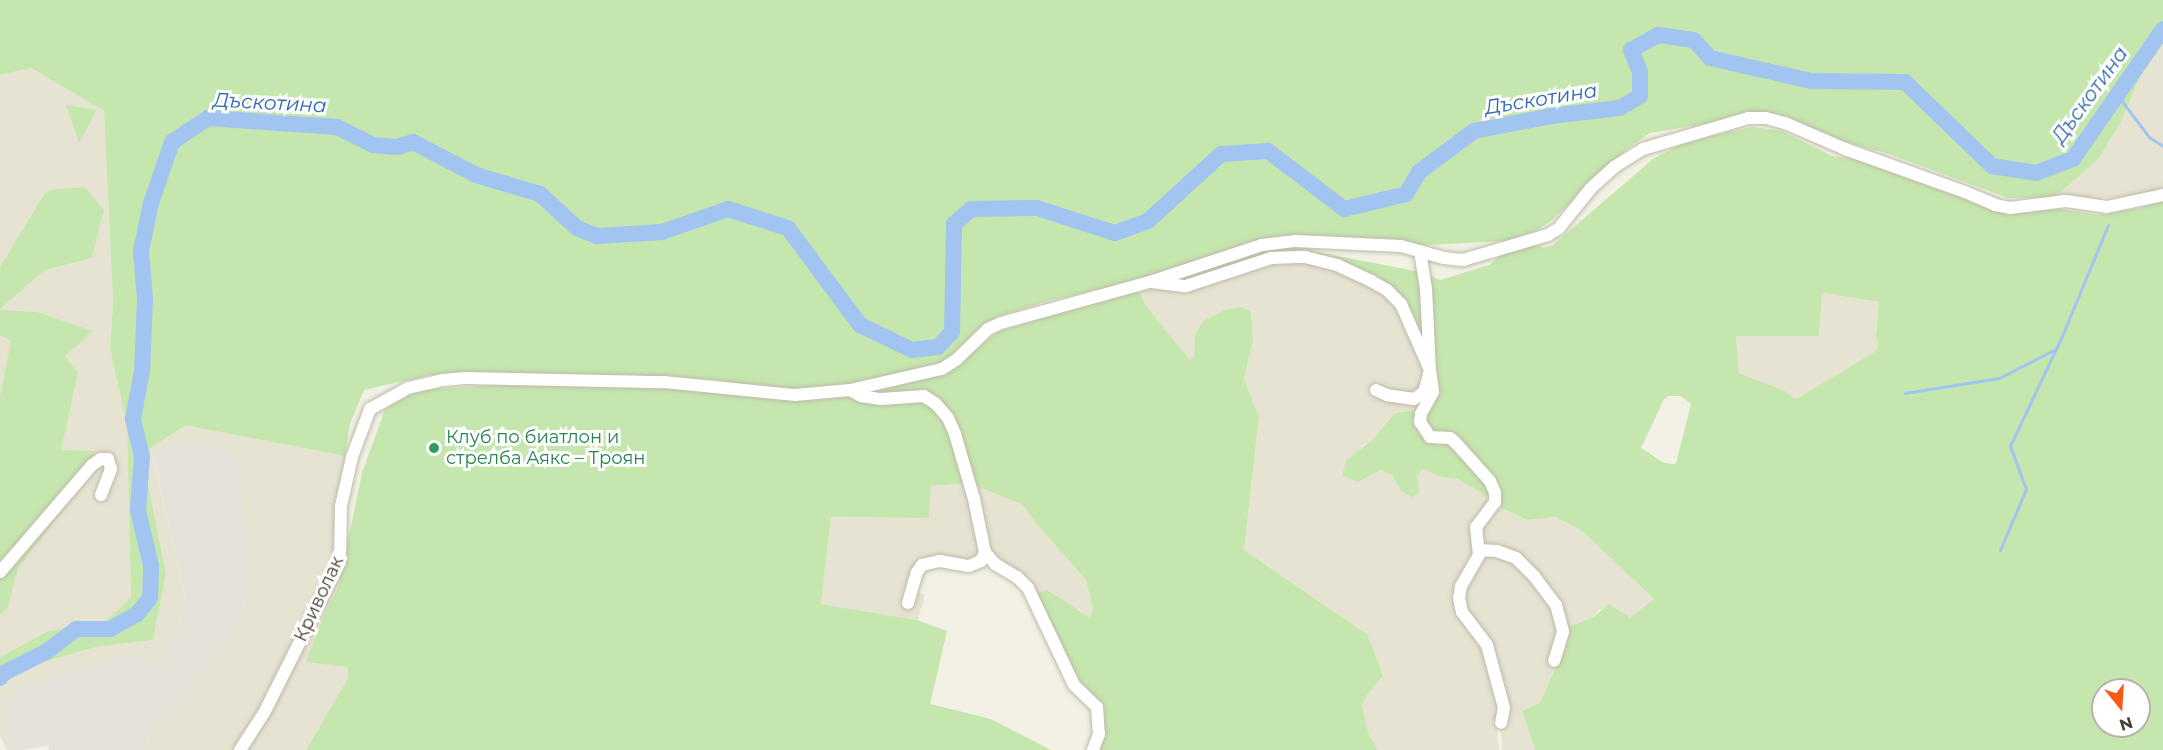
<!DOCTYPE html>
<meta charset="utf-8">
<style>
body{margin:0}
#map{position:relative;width:2163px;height:750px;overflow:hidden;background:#f3f1e5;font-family:Montserrat,sans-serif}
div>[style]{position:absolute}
.residential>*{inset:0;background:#e7e3d3}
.industrial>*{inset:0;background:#e5e2da}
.green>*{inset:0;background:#c5e7ae}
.stream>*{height:3px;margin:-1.5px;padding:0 1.5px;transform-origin:1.5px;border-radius:1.5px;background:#a1c4f0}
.river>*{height:16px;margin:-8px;padding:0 8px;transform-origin:8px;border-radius:8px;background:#a1c4f0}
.roads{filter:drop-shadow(0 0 2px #bebaa8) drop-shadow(0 0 2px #bebaa8)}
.minor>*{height:12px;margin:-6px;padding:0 6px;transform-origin:6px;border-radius:6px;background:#fff}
.dots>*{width:16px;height:16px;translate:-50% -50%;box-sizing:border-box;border:3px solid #fff;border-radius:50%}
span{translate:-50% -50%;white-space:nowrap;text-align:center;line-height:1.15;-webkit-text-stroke:6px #fff;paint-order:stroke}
.leisure-label{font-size:18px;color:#27864d}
.left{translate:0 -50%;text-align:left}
.street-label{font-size:18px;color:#454135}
.water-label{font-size:20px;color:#2f67b0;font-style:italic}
.north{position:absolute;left:2091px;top:678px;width:60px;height:60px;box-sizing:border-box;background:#fff;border:2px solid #b5b3ae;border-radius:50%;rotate:162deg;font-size:16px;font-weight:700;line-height:24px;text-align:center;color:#454135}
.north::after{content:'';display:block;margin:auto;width:21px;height:27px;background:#f95916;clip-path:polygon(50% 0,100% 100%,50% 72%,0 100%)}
</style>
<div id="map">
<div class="residential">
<i style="clip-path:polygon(2163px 44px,2163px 189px,2144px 195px,2111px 198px,2054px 197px,2097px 161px,2121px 122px,2140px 77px)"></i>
<i style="clip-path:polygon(31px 68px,104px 111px,113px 302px,110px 349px,127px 426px,131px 599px,102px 624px,48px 631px,0 657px,0 309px,45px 270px,92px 258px,49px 190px,0 267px,0 75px)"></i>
<i style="clip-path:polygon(1278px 260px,1324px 264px,1395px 299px,1433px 391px,1416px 410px,1395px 413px,1372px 440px,1362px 446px,1358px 482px,1381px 470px,1392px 475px,1401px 491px,1422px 469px,1442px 477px,1457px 479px,1492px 499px,1477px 518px,1476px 550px,1456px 592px,1484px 642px,1501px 716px,1497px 733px,1499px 750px,1378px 750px,1369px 735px,1362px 705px,1369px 692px,1383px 676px,1368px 635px,1244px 550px,1259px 417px,1244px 379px,1253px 341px,1251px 311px,1241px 307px,1225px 310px,1195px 335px,1194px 356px,1190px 361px,1146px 306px,1138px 289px)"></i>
<i style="clip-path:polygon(1822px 293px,1879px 302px,1876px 335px,1878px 347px,1873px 353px,1796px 399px,1785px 391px,1739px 373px,1736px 336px,1819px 336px)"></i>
<i style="clip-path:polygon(186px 424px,345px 456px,338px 588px,323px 617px,307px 661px,347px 667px,348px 678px,306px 750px,145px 750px,150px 730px,217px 657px,240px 613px,252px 580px,153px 456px,185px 597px,178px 632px,161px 669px,6px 737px,23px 750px,7px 750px,0 736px,0 683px,34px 665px,96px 647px,153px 640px,166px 574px,142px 452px)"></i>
<i style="clip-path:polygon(971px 483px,1023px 505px,1035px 522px,1086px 580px,1093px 610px,1089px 617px,1080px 610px,1034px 593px,1022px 579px,983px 562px,927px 565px,913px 591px,925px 595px,918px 620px,821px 604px,831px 517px,929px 518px,931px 486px)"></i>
<i style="clip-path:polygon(1496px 508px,1502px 508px,1527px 520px,1556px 517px,1582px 531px,1655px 600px,1630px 618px,1599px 609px,1595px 616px,1569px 627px,1565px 653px,1558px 662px,1540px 704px,1522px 712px,1535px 750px,1502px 750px,1501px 727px,1509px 703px,1467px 612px,1462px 595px,1479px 531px)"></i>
</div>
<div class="industrial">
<i style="clip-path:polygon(181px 439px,237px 455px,252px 580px,240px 613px,217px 657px,150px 730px,145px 750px,49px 750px,48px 746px,23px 750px,6px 737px,1px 706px,24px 685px,136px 653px,161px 668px,178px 632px,185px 597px,153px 455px)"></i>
</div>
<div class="green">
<i style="clip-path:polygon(0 0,2163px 0,2163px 44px,2140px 77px,2121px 122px,2097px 161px,2054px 197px,2008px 198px,1889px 154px,1751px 116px,1650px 133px,1628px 148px,1552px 220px,1536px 231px,1506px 241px,1425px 245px,1298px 235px,1269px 238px,1153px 277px,1051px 300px,1005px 314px,983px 324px,943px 365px,855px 386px,775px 390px,718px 380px,618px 375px,430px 375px,364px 390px,350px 424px,345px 456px,186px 425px,142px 453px,166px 574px,153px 640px,96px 647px,34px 665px,0 683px,0 657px,48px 631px,102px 624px,131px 598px,127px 426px,110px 349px,113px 302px,104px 111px,31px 68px,0 75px)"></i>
<i style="clip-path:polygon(66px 105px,97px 110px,79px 143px)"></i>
<i style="clip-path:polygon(evenodd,1752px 127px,1782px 131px,1832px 156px,1855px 159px,1955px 194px,2037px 210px,2062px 209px,2098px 215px,2141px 208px,2163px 200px,2163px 750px,1535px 750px,1522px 711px,1540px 703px,1558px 662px,1565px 653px,1569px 627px,1595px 616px,1609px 604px,1630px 618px,1654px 599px,1582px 531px,1556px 517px,1527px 520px,1502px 508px,1492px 499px,1457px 479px,1442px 477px,1422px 469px,1417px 476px,1419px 493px,1412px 497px,1401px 491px,1392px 475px,1381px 470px,1358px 482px,1342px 476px,1346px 461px,1372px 440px,1395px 413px,1416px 410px,1433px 391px,1399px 297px,1307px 256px,1193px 281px,1173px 281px,1264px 251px,1290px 247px,1421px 272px,1440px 280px,1489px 265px,1502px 254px,1534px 244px,1544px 248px,1553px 245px,1653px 159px,1685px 142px,1752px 127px,1822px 293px,1879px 302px,1876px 335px,1878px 347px,1873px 353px,1796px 399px,1785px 391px,1739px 373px,1736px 336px,1819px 336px,1822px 293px,1752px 127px,1669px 396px,1681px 396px,1691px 404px,1676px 463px,1674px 464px,1664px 463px,1641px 448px,1664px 399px,1669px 396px,1752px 127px,2103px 690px,2139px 690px,2139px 726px,2103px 726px,2103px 690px)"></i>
<i style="clip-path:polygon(85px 187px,104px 210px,92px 258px,45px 270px,0 309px,0 267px,45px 193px,49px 190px)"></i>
<i style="clip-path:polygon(1138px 289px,1146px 306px,1190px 360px,1194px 356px,1195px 335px,1203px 321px,1225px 310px,1241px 307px,1251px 311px,1253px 341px,1244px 379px,1259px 417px,1244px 550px,1368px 635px,1383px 676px,1369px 692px,1362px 705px,1369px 735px,1378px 750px,1088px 750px,1099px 720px,1034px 593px,1047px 590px,1089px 617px,1093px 610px,1086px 580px,1035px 522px,1023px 505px,970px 483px,931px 486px,929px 518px,831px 517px,821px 604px,917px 620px,947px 631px,930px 704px,991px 719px,1051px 750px,306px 750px,348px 678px,347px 667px,306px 662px,323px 617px,338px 588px,362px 473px,385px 409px,418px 390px,532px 383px,602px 382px,800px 400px,965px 358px,998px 332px)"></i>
<i style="clip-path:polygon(0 310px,37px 312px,93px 331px,65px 356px,78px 373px,61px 450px,95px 451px,68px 504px,18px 568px,8px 607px,0 615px,0 397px,11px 341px,0 335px)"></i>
</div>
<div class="stream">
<i style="left:2118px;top:96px;width:51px;rotate:52.9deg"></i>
<i style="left:2149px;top:137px;width:17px;rotate:33deg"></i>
<i style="left:1905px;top:393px;width:95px;rotate:-9.1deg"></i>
<i style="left:1999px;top:378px;width:62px;rotate:-27deg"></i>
<i style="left:2000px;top:550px;width:66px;rotate:-66.9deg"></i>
<i style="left:2026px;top:489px;width:46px;rotate:-110.4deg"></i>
<i style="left:2010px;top:446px;width:122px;rotate:-64.7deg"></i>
<i style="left:2062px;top:336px;width:120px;rotate:-67.5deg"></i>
</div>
<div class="river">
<i style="left:0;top:678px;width:6px;rotate:-51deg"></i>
<i style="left:4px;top:673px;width:47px;rotate:-26.6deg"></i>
<i style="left:46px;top:652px;width:38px;rotate:-37deg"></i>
<i style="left:76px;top:629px;width:34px"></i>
<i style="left:110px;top:629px;width:31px;rotate:-29deg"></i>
<i style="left:137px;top:614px;width:21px;rotate:-51deg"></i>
<i style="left:150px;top:598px;width:32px;rotate:-88deg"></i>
<i style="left:151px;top:566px;width:57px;rotate:-103.1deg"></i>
<i style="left:138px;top:510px;width:54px;rotate:-85.8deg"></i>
<i style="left:142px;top:456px;width:38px;rotate:-104deg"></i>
<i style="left:133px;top:419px;width:49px;rotate:-79.4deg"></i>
<i style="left:142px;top:371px;width:72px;rotate:-87.6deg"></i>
<i style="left:145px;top:299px;width:48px;rotate:-94.8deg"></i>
<i style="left:141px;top:251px;width:49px;rotate:-78.2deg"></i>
<i style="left:151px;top:203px;width:65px;rotate:-71deg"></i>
<i style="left:172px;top:142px;width:43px;rotate:-33.7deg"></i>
<i style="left:208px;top:118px;width:129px;rotate:4deg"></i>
<i style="left:337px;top:127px;width:40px;rotate:26.6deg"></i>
<i style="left:373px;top:145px;width:24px;rotate:5deg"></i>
<i style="left:397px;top:147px;width:17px;rotate:-17deg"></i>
<i style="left:413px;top:142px;width:71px;rotate:27.6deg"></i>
<i style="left:476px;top:175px;width:67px;rotate:16.5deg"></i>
<i style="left:540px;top:194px;width:50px;rotate:42.6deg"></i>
<i style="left:577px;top:228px;width:22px;rotate:22deg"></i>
<i style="left:597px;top:236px;width:65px;rotate:-3.5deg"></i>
<i style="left:662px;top:232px;width:70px;rotate:-19.2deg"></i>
<i style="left:728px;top:209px;width:63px;rotate:17.6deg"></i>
<i style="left:788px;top:228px;width:121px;rotate:53.4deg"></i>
<i style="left:860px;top:325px;width:58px;rotate:25.7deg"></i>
<i style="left:912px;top:350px;width:26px;rotate:-7deg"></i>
<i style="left:938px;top:347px;width:21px;rotate:-47deg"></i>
<i style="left:952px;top:332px;width:108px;rotate:-88.9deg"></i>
<i style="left:954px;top:224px;width:23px;rotate:-41deg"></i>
<i style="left:971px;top:209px;width:66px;rotate:-0.9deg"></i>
<i style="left:1037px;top:208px;width:82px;rotate:17.8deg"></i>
<i style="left:1115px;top:233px;width:35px;rotate:-20deg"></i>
<i style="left:1148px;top:221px;width:99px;rotate:-42.5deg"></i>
<i style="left:1221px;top:154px;width:47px;rotate:-3.7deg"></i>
<i style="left:1268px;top:151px;width:96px;rotate:37.3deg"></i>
<i style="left:1344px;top:209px;width:64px;rotate:-13.6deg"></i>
<i style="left:1406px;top:194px;width:26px;rotate:-59deg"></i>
<i style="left:1419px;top:172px;width:69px;rotate:-36.7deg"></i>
<i style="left:1474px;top:131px;width:78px;rotate:-11deg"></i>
<i style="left:1551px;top:116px;width:69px;rotate:-6.6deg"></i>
<i style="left:1620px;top:108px;width:23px;rotate:-31deg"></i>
<i style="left:1640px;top:96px;width:24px;rotate:-90deg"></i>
<i style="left:1640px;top:72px;width:24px;rotate:-112deg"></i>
<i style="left:1631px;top:50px;width:31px;rotate:-29deg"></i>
<i style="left:1658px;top:35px;width:36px;rotate:8deg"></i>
<i style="left:1694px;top:40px;width:24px;rotate:48deg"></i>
<i style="left:1710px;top:58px;width:104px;rotate:12.8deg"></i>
<i style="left:1811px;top:81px;width:94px;rotate:0.6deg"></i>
<i style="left:1905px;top:82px;width:121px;rotate:44deg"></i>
<i style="left:1992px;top:166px;width:45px;rotate:9deg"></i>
<i style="left:2036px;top:173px;width:40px;rotate:-21deg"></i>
<i style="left:2073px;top:159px;width:158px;rotate:-55.3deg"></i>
</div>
<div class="roads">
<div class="minor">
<i style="left:1420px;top:251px;width:38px;rotate:81deg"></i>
<i style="left:1426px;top:289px;width:81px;rotate:87.2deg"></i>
<i style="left:1430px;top:370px;width:22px;rotate:82deg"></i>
<i style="left:1433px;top:392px;width:25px;rotate:119deg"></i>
<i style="left:1421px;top:414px;width:8px;rotate:97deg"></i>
<i style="left:1420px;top:422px;width:18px;rotate:56deg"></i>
<i style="left:1430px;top:437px;width:20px;rotate:3deg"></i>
<i style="left:1450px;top:438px;width:6px;rotate:39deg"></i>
<i style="left:1455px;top:442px;width:52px;rotate:48.1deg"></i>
<i style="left:1490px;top:481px;width:13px;rotate:67deg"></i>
<i style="left:1495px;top:493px;width:9px;rotate:90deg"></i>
<i style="left:1495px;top:502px;width:31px;rotate:127deg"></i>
<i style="left:1476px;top:527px;width:28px;rotate:84deg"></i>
<i style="left:1479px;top:555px;width:36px;rotate:120deg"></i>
<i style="left:1461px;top:586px;width:12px;rotate:99deg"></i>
<i style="left:1459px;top:598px;width:14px;rotate:78deg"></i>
<i style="left:1462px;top:612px;width:41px;rotate:52.9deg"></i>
<i style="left:1487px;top:645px;width:65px;rotate:74.9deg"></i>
<i style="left:1504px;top:708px;width:15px;rotate:101deg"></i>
<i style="left:1151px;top:282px;width:35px;rotate:7deg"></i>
<i style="left:1186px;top:286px;width:89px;rotate:-18.2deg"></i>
<i style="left:1271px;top:258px;width:34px;rotate:-2deg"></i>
<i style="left:1305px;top:257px;width:33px;rotate:14deg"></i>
<i style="left:1337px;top:265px;width:38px;rotate:25deg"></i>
<i style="left:1371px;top:281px;width:18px;rotate:29deg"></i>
<i style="left:1387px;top:290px;width:20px;rotate:45deg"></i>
<i style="left:1401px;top:304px;width:72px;rotate:66.3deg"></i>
<i style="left:1430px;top:370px;width:23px;rotate:105deg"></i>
<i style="left:1424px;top:392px;width:12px;rotate:145deg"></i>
<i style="left:1414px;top:399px;width:27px;rotate:-172deg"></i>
<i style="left:1387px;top:395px;width:12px;rotate:-156deg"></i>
<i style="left:850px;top:390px;width:13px;rotate:29deg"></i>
<i style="left:861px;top:396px;width:20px;rotate:9deg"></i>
<i style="left:881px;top:399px;width:43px;rotate:-4deg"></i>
<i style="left:924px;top:396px;width:14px;rotate:34deg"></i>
<i style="left:936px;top:404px;width:18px;rotate:49deg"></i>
<i style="left:948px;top:418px;width:17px;rotate:66deg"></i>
<i style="left:955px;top:434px;width:68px;rotate:73.7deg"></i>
<i style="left:974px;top:499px;width:54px;rotate:78.3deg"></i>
<i style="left:985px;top:552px;width:16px;rotate:50deg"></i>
<i style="left:995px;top:564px;width:26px;rotate:31deg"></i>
<i style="left:1017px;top:577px;width:16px;rotate:45deg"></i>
<i style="left:1028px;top:588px;width:107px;rotate:64.6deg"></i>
<i style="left:1074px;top:685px;width:32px;rotate:44deg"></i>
<i style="left:1097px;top:707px;width:27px;rotate:86deg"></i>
<i style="left:1099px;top:734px;width:17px;rotate:111deg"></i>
<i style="left:1479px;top:550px;width:18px;rotate:3deg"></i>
<i style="left:1497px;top:551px;width:20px;rotate:20deg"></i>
<i style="left:1516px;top:558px;width:25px;rotate:45deg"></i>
<i style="left:1534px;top:576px;width:36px;rotate:53deg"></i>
<i style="left:1556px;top:605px;width:28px;rotate:75deg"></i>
<i style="left:1563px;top:632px;width:30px;rotate:107deg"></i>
<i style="left:0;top:572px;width:141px;rotate:-49.3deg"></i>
<i style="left:92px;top:465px;width:11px;rotate:-34deg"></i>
<i style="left:101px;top:459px;width:7px"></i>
<i style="left:108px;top:459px;width:10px;rotate:73deg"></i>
<i style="left:111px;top:469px;width:28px;rotate:111deg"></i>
<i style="left:908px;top:603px;width:32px;rotate:-74deg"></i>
<i style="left:917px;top:572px;width:9px;rotate:-54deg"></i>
<i style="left:922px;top:565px;width:18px;rotate:-13deg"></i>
<i style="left:940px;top:561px;width:29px;rotate:10deg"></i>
<i style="left:969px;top:566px;width:13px;rotate:-23deg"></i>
<i style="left:981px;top:561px;width:10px;rotate:-66deg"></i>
<i style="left:240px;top:750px;width:44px;rotate:-57deg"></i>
<i style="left:264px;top:713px;width:169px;rotate:-63.3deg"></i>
<i style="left:340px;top:562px;width:56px;rotate:-89deg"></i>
<i style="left:341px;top:506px;width:50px;rotate:-77.3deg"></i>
<i style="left:352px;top:457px;width:51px;rotate:-69.4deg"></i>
<i style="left:370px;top:409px;width:43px;rotate:-28.9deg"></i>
<i style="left:408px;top:388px;width:36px;rotate:-13deg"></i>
<i style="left:443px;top:380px;width:23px;rotate:-5deg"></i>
<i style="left:466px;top:378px;width:198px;rotate:1.2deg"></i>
<i style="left:664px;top:382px;width:132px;rotate:5.7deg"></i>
<i style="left:795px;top:395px;width:55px;rotate:-5.2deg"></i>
<i style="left:850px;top:390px;width:94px;rotate:-12.9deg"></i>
<i style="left:942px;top:369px;width:17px;rotate:-33deg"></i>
<i style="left:956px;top:360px;width:45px;rotate:-44.1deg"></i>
<i style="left:988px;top:329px;width:14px;rotate:-25deg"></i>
<i style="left:1001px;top:323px;width:155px;rotate:-15.4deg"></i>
<i style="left:1150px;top:282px;width:118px;rotate:-18.3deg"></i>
<i style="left:1262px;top:245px;width:34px;rotate:-7deg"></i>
<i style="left:1296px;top:241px;width:105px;rotate:2.7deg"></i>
<i style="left:1401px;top:246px;width:45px;rotate:15.6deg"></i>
<i style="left:1444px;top:258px;width:19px;rotate:6deg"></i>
<i style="left:1463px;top:260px;width:89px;rotate:-16.4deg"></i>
<i style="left:1548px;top:235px;width:13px;rotate:-32deg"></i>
<i style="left:1559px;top:228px;width:51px;rotate:-51.3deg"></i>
<i style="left:1591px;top:188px;width:31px;rotate:-42deg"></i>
<i style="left:1614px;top:167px;width:34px;rotate:-32deg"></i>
<i style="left:1643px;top:149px;width:109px;rotate:-16.4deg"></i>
<i style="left:1748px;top:118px;width:18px"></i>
<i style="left:1766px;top:118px;width:20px;rotate:15deg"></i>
<i style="left:1785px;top:123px;width:65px;rotate:23.4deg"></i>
<i style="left:1845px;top:149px;width:127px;rotate:19.7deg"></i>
<i style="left:1965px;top:192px;width:33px;rotate:23deg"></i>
<i style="left:1995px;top:205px;width:15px;rotate:11deg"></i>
<i style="left:2010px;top:208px;width:56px;rotate:-7.1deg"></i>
<i style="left:2066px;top:201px;width:41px;rotate:8.3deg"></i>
<i style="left:2107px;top:207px;width:57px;rotate:-12.1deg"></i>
</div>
</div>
<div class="dots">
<i style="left:434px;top:448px;background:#2e9e5b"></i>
</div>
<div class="leisure-label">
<span class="left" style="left:446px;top:448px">Клуб по биатлон и<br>стрелба Аякс – Троян</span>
</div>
<div class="street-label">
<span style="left:319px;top:599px;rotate:-65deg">Криволак</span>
</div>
<div class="water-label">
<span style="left:2090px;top:95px;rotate:-54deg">Дъскотина</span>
<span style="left:1541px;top:99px;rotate:-9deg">Дъскотина</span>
<span style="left:270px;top:103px;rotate:3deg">Дъскотина</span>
</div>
<div class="north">N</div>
</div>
